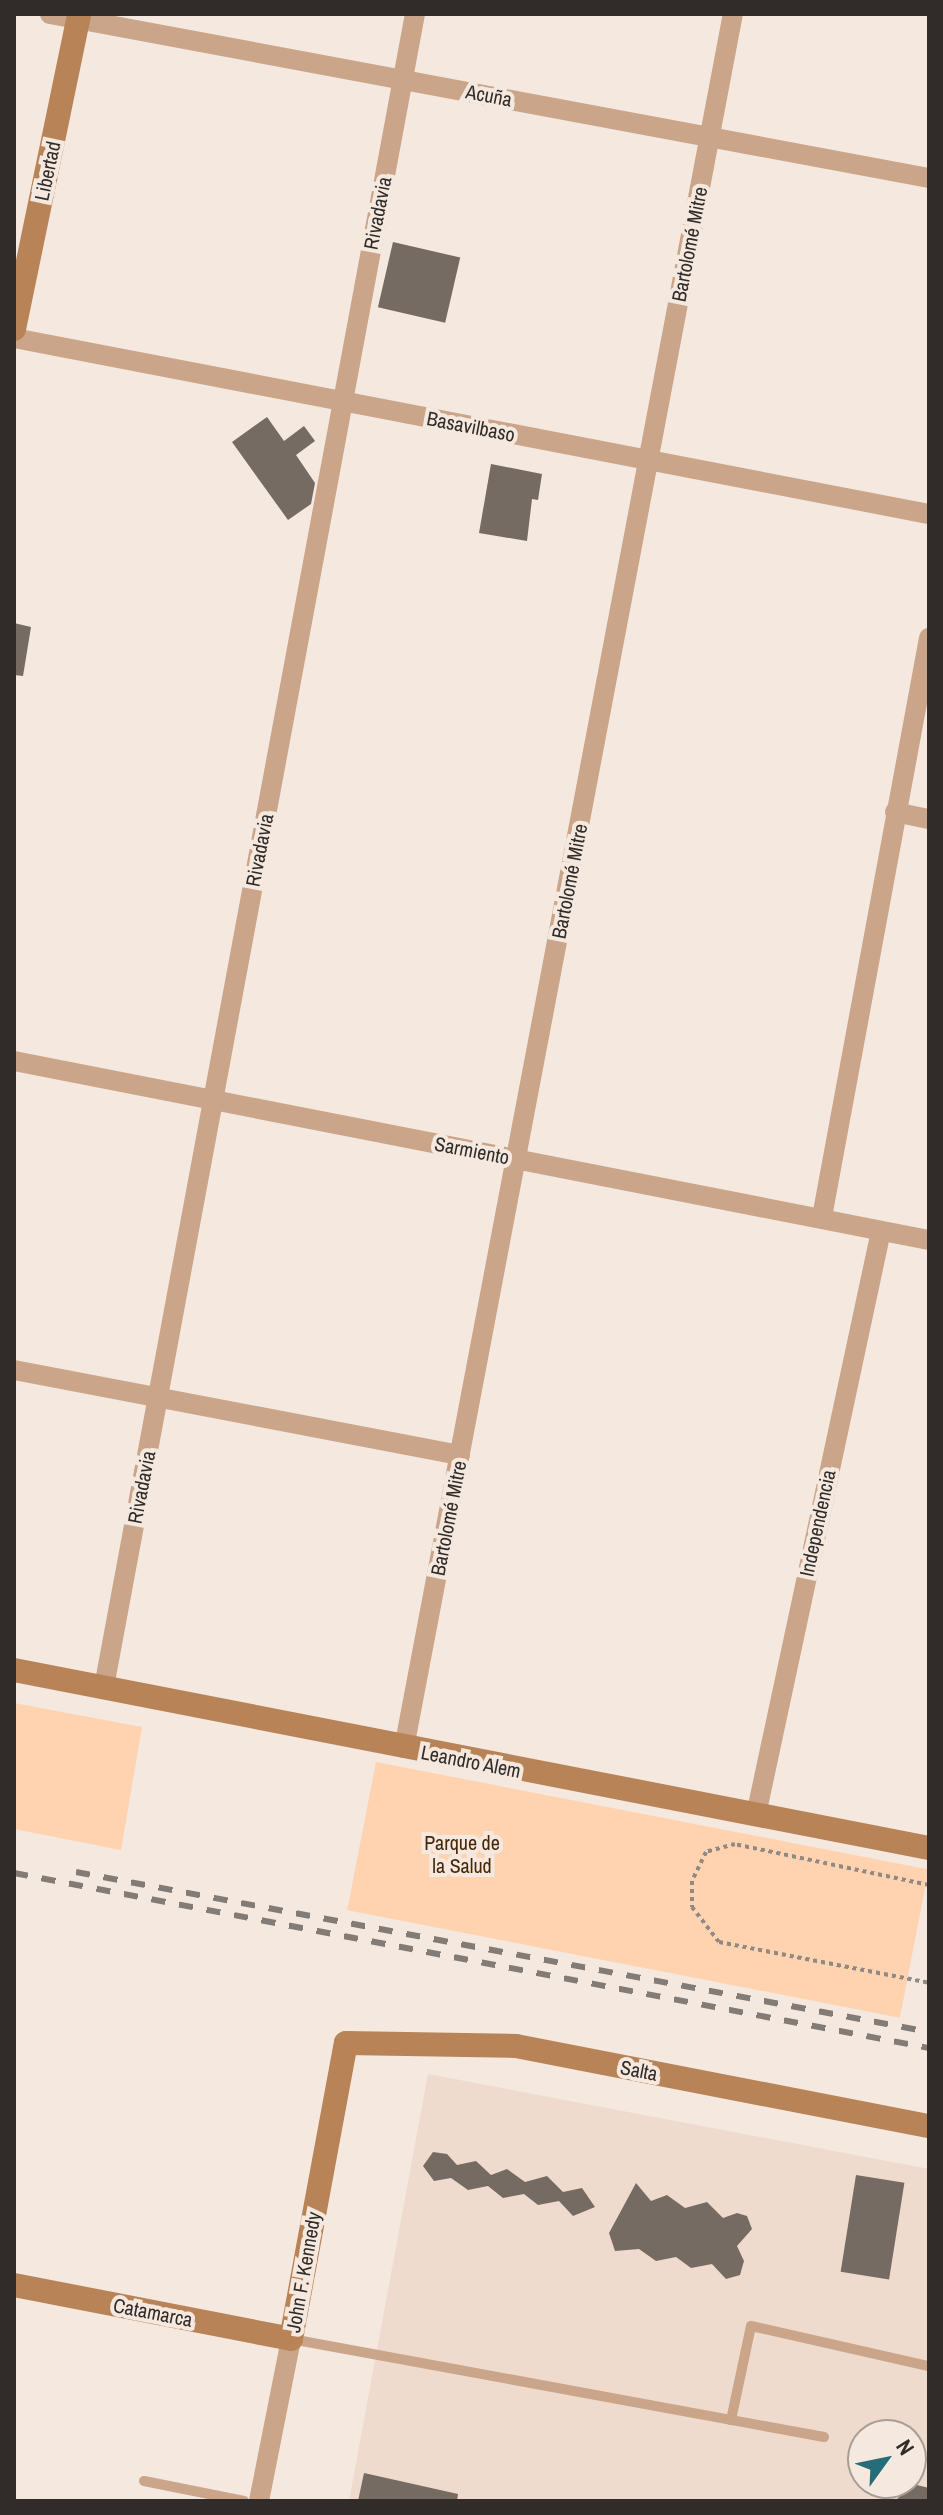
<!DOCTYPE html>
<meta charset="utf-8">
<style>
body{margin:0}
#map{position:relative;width:943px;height:2515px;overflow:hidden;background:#f4e8df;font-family:"Archivo Narrow",sans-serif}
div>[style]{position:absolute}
.built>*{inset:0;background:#eedbcd}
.green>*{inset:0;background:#ffd2b0;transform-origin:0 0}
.building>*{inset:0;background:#756b63;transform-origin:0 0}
.path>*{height:4px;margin-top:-2px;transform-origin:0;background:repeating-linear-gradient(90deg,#918983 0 4px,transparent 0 8px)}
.lane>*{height:10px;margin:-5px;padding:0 5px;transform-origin:5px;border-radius:5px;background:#caa589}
.street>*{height:20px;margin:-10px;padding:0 10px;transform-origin:10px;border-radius:10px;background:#caa589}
.secondary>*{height:24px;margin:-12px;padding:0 12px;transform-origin:12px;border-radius:12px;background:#b78357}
.rail>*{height:6px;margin-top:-3px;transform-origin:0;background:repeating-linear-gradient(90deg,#837b75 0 14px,transparent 0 28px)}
span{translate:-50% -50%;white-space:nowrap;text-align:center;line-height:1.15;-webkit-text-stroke:8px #f4e8df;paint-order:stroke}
.street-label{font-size:20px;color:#312c29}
.park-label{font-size:20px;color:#452607}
.frame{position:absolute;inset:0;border:16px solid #312c29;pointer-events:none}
.north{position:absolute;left:847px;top:2419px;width:80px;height:80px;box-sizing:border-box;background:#f4e8df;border:2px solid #a69d96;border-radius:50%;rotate:57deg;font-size:22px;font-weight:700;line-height:32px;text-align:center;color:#312c29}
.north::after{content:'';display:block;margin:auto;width:28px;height:36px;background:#256e79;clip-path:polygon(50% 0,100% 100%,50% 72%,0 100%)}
</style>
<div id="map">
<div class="built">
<i style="clip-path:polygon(evenodd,428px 2074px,929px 2169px,929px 2501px,349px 2501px,428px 2074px,863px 2435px,911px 2435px,911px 2483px,863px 2483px,863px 2435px)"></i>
</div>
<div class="green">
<i style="clip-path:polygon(14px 1703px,142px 1727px,121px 1850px,14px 1829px)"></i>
<i style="left:376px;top:1762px;width:563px;height:151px;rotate:11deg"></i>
</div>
<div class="building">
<i style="left:393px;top:242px;width:69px;height:67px;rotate:13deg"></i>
<i style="clip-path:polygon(267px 417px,284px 441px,304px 426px,315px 441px,296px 455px,315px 483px,311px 504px,288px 520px,232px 442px)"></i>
<i style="clip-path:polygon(491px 464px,542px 474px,538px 500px,532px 499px,527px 541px,479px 533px)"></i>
<i style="clip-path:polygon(14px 623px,31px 627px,23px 676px,14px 675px)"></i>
<i style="clip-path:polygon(433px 2152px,447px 2154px,457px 2165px,476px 2161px,491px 2175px,507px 2169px,525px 2182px,547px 2176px,563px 2192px,582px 2188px,595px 2207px,573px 2216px,559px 2201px,538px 2205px,524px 2194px,503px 2198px,488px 2186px,468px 2190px,451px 2178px,434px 2181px,423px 2166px)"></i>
<i style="left:856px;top:2175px;width:49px;height:98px;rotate:9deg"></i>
<i style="clip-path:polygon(636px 2183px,651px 2201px,667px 2195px,685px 2208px,707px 2202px,723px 2218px,737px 2213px,747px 2216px,752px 2229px,737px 2246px,744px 2261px,740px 2275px,726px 2279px,712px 2264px,691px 2268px,676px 2257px,656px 2261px,639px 2249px,615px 2251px,609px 2233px)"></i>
<i style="clip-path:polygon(364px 2473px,458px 2494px,457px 2501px,358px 2501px)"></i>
<i style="clip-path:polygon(913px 2484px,929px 2488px,929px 2501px,895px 2501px)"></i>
</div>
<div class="path">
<i style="left:929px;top:1885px;width:198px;rotate:-168.1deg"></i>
<i style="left:735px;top:1844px;width:30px;rotate:165deg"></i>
<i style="left:706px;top:1852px;width:32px;rotate:116deg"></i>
<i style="left:692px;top:1881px;width:26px;rotate:90deg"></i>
<i style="left:692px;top:1907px;width:44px;rotate:52.4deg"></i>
<i style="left:719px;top:1942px;width:214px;rotate:11deg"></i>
</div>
<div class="lane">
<i style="left:291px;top:2339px;width:542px;rotate:10.42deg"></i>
<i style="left:731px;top:2420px;width:96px;rotate:-78deg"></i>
<i style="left:751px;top:2326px;width:182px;rotate:12.7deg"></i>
<i style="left:144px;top:2481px;width:102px;rotate:11.3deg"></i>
</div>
<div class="street">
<i style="left:50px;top:14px;width:894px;rotate:10.57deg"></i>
<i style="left:14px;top:338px;width:932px;rotate:10.89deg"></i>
<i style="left:895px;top:812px;width:35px;rotate:12deg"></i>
<i style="left:14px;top:1061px;width:932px;rotate:11.07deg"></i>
<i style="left:822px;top:1217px;width:589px;rotate:-79.53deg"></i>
<i style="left:14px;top:1370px;width:454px;rotate:10.8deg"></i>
<i style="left:104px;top:1687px;width:1702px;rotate:-79.47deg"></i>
<i style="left:404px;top:1748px;width:1765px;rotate:-79.26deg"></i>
<i style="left:756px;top:1815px;width:597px;rotate:-77.92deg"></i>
<i style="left:259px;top:2501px;width:165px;rotate:-78.8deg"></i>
</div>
<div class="secondary">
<i style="left:14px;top:329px;width:322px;rotate:-78.3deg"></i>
<i style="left:14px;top:1670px;width:932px;rotate:11.01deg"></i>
<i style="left:14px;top:2285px;width:282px;rotate:11deg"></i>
<i style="left:291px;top:2339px;width:301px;rotate:-79.5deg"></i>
<i style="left:346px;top:2043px;width:170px;rotate:1deg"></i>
<i style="left:516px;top:2046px;width:421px;rotate:11deg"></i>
</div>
<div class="rail">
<i style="left:76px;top:1872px;width:868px;rotate:10.62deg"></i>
<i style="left:14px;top:1873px;width:932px;rotate:10.83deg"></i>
</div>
<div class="street-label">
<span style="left:489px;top:95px;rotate:11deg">Acuña</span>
<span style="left:47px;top:171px;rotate:-78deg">Libertad</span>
<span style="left:377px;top:213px;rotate:-79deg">Rivadavia</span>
<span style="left:689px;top:244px;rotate:-79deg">Bartolomé Mitre</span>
<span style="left:471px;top:426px;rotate:11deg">Basavilbaso</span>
<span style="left:259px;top:850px;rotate:-79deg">Rivadavia</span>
<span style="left:569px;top:881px;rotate:-79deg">Bartolomé Mitre</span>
<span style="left:472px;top:1150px;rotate:11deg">Sarmiento</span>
<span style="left:141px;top:1487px;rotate:-79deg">Rivadavia</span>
<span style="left:448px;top:1518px;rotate:-79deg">Bartolomé Mitre</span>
<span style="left:817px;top:1523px;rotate:-78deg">Independencia</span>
<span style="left:471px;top:1761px;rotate:11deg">Leandro Alem</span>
<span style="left:639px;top:2070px;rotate:11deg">Salta</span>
<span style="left:303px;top:2272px;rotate:-80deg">John F. Kennedy</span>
<span style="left:153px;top:2312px;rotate:11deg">Catamarca</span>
</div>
<div class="park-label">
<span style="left:462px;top:1854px">Parque de<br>la Salud</span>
</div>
<div class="frame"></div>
<div class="north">N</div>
</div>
